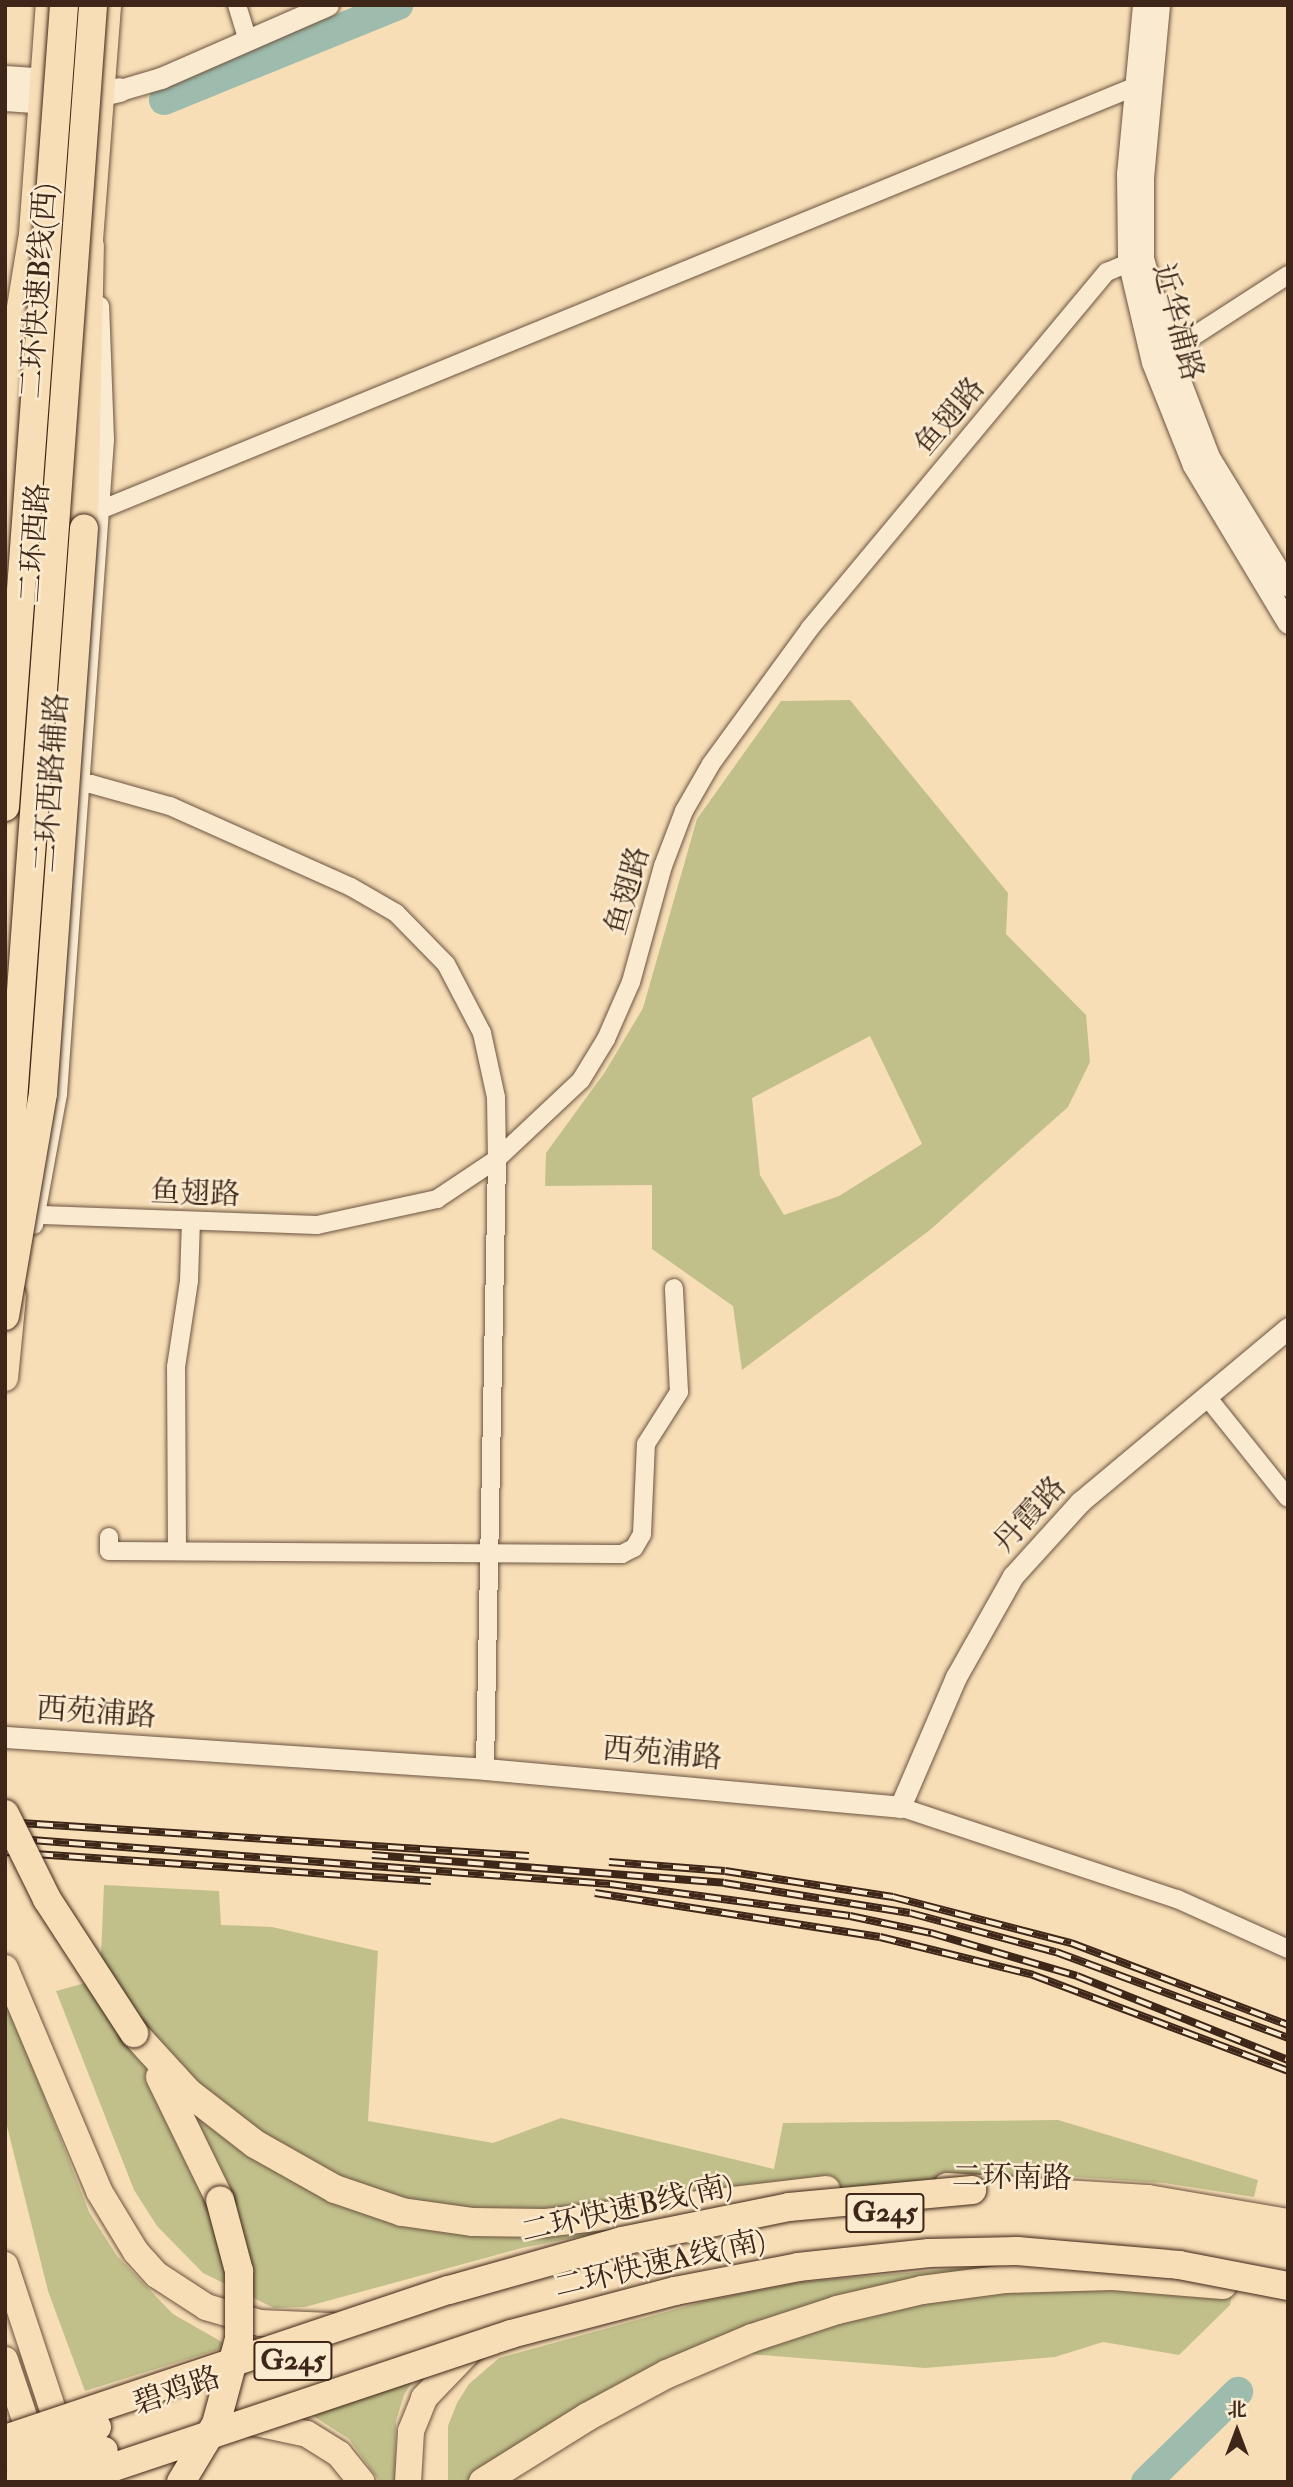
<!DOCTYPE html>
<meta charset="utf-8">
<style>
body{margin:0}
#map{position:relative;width:1293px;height:2487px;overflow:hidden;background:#f7deb6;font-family:"IM FELL Double Pica","Noto Serif SC",serif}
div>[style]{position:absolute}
.green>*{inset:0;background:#c1c08b}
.river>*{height:30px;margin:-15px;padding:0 15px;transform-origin:15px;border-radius:15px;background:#9dbcad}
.roads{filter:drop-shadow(0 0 2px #6c5440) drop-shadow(0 0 2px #6c5440)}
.minor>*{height:18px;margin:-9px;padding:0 9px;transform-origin:9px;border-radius:9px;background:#faead0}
.tertiary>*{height:21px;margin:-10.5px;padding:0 10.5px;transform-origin:10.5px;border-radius:10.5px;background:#faead0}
.secondary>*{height:24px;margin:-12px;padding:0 12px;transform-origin:12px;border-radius:12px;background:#faead0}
.primary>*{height:26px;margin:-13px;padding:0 13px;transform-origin:13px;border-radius:13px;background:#f7deb6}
.trunk>*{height:28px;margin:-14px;padding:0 14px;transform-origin:14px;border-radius:14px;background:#f7deb6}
.rail>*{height:8px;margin-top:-4px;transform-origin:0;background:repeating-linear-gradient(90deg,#faead0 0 16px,#3e2618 0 32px);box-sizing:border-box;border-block:2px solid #3e2618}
.bridges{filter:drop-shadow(0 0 2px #3e2618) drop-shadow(0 0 2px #3e2618)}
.primary-bridge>*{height:26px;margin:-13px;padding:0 13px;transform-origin:13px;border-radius:13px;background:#f7deb6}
.trunk-bridge>*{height:28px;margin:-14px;padding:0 14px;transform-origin:14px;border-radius:14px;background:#f7deb6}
span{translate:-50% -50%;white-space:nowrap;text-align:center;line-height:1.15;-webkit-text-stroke:5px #faead0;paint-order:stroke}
.shield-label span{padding:2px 5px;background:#faead0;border:2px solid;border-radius:5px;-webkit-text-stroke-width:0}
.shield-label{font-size:28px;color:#3e2618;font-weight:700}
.street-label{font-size:30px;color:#3e2618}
.frame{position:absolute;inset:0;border:7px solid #3e2618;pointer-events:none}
.north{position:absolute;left:1202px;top:2396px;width:70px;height:70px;-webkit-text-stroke:5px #faead0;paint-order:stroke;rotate:0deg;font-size:19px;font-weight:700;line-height:28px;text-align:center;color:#3e2618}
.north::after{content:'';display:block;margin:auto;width:24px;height:32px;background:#3e2618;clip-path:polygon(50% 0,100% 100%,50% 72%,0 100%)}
</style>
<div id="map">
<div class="green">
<i style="clip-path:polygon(evenodd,850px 700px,1008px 893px,1006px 934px,1086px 1015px,1090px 1062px,1068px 1107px,930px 1230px,742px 1370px,733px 1306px,652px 1249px,652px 1185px,545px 1186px,546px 1153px,605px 1072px,643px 1008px,697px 819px,781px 701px,850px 700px,870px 1036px,922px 1144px,839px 1196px,784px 1215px,760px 1175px,752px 1098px,870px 1036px)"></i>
<i style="clip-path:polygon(104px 1885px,219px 1891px,221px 1925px,272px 1927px,378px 1951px,368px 2121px,493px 2143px,561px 2118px,774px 2169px,783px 2123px,1058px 2120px,1258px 2180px,1254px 2197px,1164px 2183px,1047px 2175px,940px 2178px,792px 2195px,522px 2248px,305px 2307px,274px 2308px,203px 2273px,157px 2226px,134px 2190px,56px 1991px,100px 1979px)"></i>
<i style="clip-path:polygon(5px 1996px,89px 2212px,117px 2256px,173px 2314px,229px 2346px,85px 2391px,48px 2291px,5px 2118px)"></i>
<i style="clip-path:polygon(995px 2265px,1232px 2295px,1230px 2305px,1179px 2355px,1103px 2342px,1055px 2357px,925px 2368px,736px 2353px,582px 2431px,505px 2482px,448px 2482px,448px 2426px,457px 2403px,469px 2384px,499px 2358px,706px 2301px,802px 2282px)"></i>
<i style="clip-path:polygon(417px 2374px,404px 2395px,396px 2421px,395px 2482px,380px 2482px,349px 2439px,304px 2410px)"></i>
</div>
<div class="river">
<i style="left:164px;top:100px;width:253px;rotate:-22.1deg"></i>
<i style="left:1146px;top:2482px;width:129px;rotate:-44.4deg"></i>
</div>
<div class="roads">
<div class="minor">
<i style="left:237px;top:5px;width:38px;rotate:73deg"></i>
<i style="left:1169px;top:352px;width:142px;rotate:-32.9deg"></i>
<i style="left:100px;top:510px;width:1117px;rotate:-22.25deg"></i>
<i style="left:1134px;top:87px;width:12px;rotate:5deg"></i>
<i style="left:61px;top:782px;width:30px;rotate:4deg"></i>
<i style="left:91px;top:784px;width:82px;rotate:15.6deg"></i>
<i style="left:170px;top:806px;width:198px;rotate:24.1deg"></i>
<i style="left:351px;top:887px;width:52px;rotate:30deg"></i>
<i style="left:396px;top:913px;width:71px;rotate:45.6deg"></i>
<i style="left:446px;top:964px;width:78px;rotate:62.4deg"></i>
<i style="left:482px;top:1033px;width:66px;rotate:77.7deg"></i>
<i style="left:496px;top:1097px;width:62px;rotate:89.1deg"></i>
<i style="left:497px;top:1159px;width:610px;rotate:91.13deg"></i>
<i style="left:15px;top:1214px;width:302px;rotate:2.1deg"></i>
<i style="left:317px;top:1225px;width:123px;rotate:-12.2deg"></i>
<i style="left:437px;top:1199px;width:72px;rotate:-33.7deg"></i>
<i style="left:497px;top:1159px;width:115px;rotate:-43.2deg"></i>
<i style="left:581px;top:1080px;width:48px;rotate:-58.6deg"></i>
<i style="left:606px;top:1039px;width:62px;rotate:-66.3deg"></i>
<i style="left:631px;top:982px;width:120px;rotate:-74.6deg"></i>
<i style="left:663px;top:866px;width:59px;rotate:-69.1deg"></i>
<i style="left:684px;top:811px;width:54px;rotate:-60.1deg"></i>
<i style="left:711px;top:764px;width:168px;rotate:-53.9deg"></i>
<i style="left:810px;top:628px;width:464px;rotate:-50.2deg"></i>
<i style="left:1107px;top:272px;width:36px;rotate:-23deg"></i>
<i style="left:34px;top:1225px;width:133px;rotate:-79.6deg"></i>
<i style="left:58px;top:1094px;width:656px;rotate:-85.89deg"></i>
<i style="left:105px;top:440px;width:134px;rotate:-92.1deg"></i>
<i style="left:1207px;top:1397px;width:129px;rotate:51.3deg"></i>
<i style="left:109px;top:1537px;width:14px;rotate:90deg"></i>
<i style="left:109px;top:1551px;width:513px;rotate:0.34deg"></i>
<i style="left:622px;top:1554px;width:13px;rotate:-27deg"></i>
<i style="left:634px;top:1548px;width:16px;rotate:-60deg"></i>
<i style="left:642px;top:1534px;width:90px;rotate:-87.5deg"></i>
<i style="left:646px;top:1444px;width:62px;rotate:-57.6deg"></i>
<i style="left:679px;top:1392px;width:104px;rotate:-92.8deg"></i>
<i style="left:177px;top:1551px;width:184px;rotate:-90.3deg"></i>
<i style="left:176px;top:1367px;width:87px;rotate:-81.4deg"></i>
<i style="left:189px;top:1281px;width:60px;rotate:-88.1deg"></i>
<i style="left:900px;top:1807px;width:292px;rotate:18.4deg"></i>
<i style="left:1177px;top:1899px;width:122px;rotate:24.2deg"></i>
</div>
<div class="tertiary">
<i style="left:1143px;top:5px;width:169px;rotate:95.4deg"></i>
<i style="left:1127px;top:173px;width:87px;rotate:89.3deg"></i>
<i style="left:1128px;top:260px;width:105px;rotate:76.8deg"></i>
<i style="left:1152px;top:362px;width:111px;rotate:68.3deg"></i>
<i style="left:1193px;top:465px;width:184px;rotate:59deg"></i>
<i style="left:1159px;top:5px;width:173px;rotate:95.3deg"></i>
<i style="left:1143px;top:177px;width:81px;rotate:90deg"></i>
<i style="left:1143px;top:258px;width:98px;rotate:74.5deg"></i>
<i style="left:1169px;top:352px;width:112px;rotate:69.1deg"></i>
<i style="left:1209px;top:457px;width:151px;rotate:58.5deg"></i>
<i style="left:120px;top:90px;width:43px;rotate:-16.3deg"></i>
<i style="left:161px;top:78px;width:182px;rotate:-23.6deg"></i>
<i style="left:5px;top:1737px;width:481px;rotate:3.8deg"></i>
<i style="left:485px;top:1769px;width:417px;rotate:5.2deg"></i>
<i style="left:900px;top:1807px;width:142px;rotate:-66.7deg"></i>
<i style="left:956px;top:1677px;width:116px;rotate:-60.6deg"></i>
<i style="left:1013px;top:1576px;width:100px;rotate:-47.8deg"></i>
<i style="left:1080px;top:1502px;width:271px;rotate:-39.9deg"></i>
</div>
<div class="secondary">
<i style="left:5px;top:78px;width:59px;rotate:3.9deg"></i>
<i style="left:5px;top:99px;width:58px;rotate:3.9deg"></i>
<i style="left:63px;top:103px;width:58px;rotate:-12.8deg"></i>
</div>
<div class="primary">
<i style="left:30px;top:261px;width:257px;rotate:-85.8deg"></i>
<i style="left:88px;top:266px;width:262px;rotate:-85.6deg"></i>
<i style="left:5px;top:605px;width:240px;rotate:-85.7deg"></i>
<i style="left:26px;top:1129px;width:648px;rotate:-85.84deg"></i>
<i style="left:5px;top:1378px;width:82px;rotate:-84.4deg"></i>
<i style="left:5px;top:1968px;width:242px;rotate:67.1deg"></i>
<i style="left:99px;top:2191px;width:71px;rotate:58.8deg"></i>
<i style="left:136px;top:2252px;width:31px;rotate:48deg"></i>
<i style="left:157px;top:2275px;width:59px;rotate:33.1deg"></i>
<i style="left:206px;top:2307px;width:56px;rotate:16.5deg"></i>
<i style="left:260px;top:2323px;width:70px;rotate:2.5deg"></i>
<i style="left:5px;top:2265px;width:184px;rotate:71.7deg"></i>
<i style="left:5px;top:2360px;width:97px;rotate:71.4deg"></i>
<i style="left:247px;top:2421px;width:61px;rotate:12.2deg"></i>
<i style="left:307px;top:2434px;width:38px;rotate:32deg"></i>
<i style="left:339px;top:2454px;width:36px;rotate:51deg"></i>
<i style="left:98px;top:2427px;width:451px;rotate:-18.2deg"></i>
<i style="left:526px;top:2286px;width:144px;rotate:-14.9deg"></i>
<i style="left:665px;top:2249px;width:128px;rotate:-10.8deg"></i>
<i style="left:791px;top:2225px;width:137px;rotate:-6.3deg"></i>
<i style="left:927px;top:2210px;width:90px;rotate:-0.6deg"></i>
<i style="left:1017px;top:2209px;width:129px;rotate:3.5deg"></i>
<i style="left:1146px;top:2217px;width:144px;rotate:10deg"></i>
<i style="left:105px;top:2450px;width:451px;rotate:-18.2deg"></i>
<i style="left:533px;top:2309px;width:142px;rotate:-14.7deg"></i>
<i style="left:670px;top:2273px;width:127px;rotate:-10.9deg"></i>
<i style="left:795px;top:2249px;width:134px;rotate:-6.4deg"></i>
<i style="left:928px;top:2234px;width:89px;rotate:-0.6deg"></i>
<i style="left:1017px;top:2233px;width:126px;rotate:4.1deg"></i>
<i style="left:1143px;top:2242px;width:147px;rotate:9.8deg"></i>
<i style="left:408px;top:2482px;width:51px;rotate:-86.6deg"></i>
<i style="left:411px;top:2431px;width:35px;rotate:-68deg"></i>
<i style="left:424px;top:2398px;width:69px;rotate:-46.2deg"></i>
</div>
<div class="trunk">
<i style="left:5px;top:405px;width:166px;rotate:-80.7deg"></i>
<i style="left:84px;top:528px;width:282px;rotate:-88.8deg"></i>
<i style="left:134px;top:2033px;width:80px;rotate:47.5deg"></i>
<i style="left:188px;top:2092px;width:85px;rotate:37.8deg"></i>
<i style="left:255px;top:2144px;width:92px;rotate:29.4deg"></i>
<i style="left:335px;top:2189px;width:71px;rotate:18.9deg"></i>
<i style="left:402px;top:2212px;width:72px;rotate:8deg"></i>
<i style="left:473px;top:2222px;width:72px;rotate:0.8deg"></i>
<i style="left:545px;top:2223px;width:283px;rotate:-6.7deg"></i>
<i style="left:160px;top:2077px;width:137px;rotate:64deg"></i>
<i style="left:947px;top:2187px;width:201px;rotate:3.4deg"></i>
<i style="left:1148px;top:2199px;width:142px;rotate:9.7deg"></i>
<i style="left:483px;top:2482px;width:123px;rotate:-32deg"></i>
<i style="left:587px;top:2417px;width:91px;rotate:-28.3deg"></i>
<i style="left:667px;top:2374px;width:92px;rotate:-23deg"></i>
<i style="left:752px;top:2338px;width:89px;rotate:-18.2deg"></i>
<i style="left:837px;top:2310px;width:87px;rotate:-13.2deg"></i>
<i style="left:922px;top:2290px;width:85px;rotate:-7.5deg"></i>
<i style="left:1006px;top:2279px;width:107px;rotate:-1.6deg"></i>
<i style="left:1113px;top:2276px;width:110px;rotate:4.7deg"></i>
</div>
</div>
<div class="rail">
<i style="left:5px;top:1822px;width:525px;rotate:3.71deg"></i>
<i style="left:5px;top:1838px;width:607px;rotate:4.35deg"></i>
<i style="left:610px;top:1884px;width:242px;rotate:7.6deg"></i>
<i style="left:850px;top:1916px;width:83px;rotate:11.9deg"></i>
<i style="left:931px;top:1933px;width:152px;rotate:16.4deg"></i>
<i style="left:1077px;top:1976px;width:227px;rotate:21.7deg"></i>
<i style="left:5px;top:1852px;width:427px;rotate:3.9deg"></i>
<i style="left:372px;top:1855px;width:353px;rotate:4.5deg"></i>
<i style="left:724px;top:1883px;width:188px;rotate:9.2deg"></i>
<i style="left:910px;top:1913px;width:151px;rotate:15deg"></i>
<i style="left:1056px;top:1952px;width:247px;rotate:20.3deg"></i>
<i style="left:609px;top:1862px;width:116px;rotate:4.4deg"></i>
<i style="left:725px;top:1871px;width:170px;rotate:8.8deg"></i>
<i style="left:893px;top:1897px;width:184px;rotate:14.5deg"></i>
<i style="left:1071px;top:1943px;width:232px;rotate:20.7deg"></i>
<i style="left:595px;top:1893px;width:288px;rotate:8.8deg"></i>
<i style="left:880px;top:1937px;width:158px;rotate:13.9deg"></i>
<i style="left:1033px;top:1975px;width:272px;rotate:20.6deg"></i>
</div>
<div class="bridges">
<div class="primary-bridge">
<i style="left:5px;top:2458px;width:98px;rotate:-18.4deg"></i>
<i style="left:13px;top:2482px;width:97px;rotate:-19.2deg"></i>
</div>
<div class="trunk-bridge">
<i style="left:5px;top:807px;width:804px;rotate:-85.79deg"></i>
<i style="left:5px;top:1210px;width:1208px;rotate:-85.82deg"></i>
<i style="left:5px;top:1316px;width:226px;rotate:-80.3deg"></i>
<i style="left:43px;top:1093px;width:566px;rotate:-85.85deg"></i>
<i style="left:5px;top:1814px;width:95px;rotate:63.7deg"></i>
<i style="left:47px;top:1899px;width:160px;rotate:57deg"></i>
<i style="left:5px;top:2439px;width:468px;rotate:-18.6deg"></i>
<i style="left:449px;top:2290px;width:180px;rotate:-15.8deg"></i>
<i style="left:622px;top:2241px;width:170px;rotate:-11.5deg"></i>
<i style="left:789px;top:2207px;width:184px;rotate:-5.3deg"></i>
<i style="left:69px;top:2482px;width:466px;rotate:-18.5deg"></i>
<i style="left:511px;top:2334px;width:170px;rotate:-14.7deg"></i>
<i style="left:675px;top:2291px;width:125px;rotate:-11deg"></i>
<i style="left:798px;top:2267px;width:132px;rotate:-6.1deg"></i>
<i style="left:929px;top:2253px;width:88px;rotate:-1.3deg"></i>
<i style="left:1017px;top:2251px;width:163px;rotate:4.9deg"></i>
<i style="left:1179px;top:2265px;width:111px;rotate:10.9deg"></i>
<i style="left:181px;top:2482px;width:68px;rotate:-58.9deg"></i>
<i style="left:216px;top:2424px;width:88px;rotate:-74.9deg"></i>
<i style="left:239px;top:2339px;width:68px;rotate:-90deg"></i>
<i style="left:239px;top:2271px;width:73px;rotate:-105deg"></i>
</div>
</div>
<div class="shield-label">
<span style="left:885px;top:2213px">G245</span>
<span style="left:293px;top:2361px">G245</span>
</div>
<div class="street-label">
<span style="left:39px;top:291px;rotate:-86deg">二环快速B线(西)</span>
<span style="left:1177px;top:322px;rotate:75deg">近华浦路</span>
<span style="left:950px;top:417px;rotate:-50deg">鱼翅路</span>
<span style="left:35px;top:543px;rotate:-86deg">二环西路</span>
<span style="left:52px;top:783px;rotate:-86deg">二环西路辅路</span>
<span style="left:628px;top:891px;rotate:-74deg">鱼翅路</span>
<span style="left:195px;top:1194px;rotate:2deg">鱼翅路</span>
<span style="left:1030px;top:1515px;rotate:-47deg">丹霞路</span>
<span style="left:96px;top:1713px;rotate:4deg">西苑浦路</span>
<span style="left:662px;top:1754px;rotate:5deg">西苑浦路</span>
<span style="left:1012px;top:2178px;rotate:1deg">二环南路</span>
<span style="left:627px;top:2209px;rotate:-13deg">二环快速B线(南)</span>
<span style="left:660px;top:2264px;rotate:-13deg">二环快速A线(南)</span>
<span style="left:177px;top:2391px;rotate:-19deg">碧鸡路</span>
</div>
<div class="frame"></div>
<div class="north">北</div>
</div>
